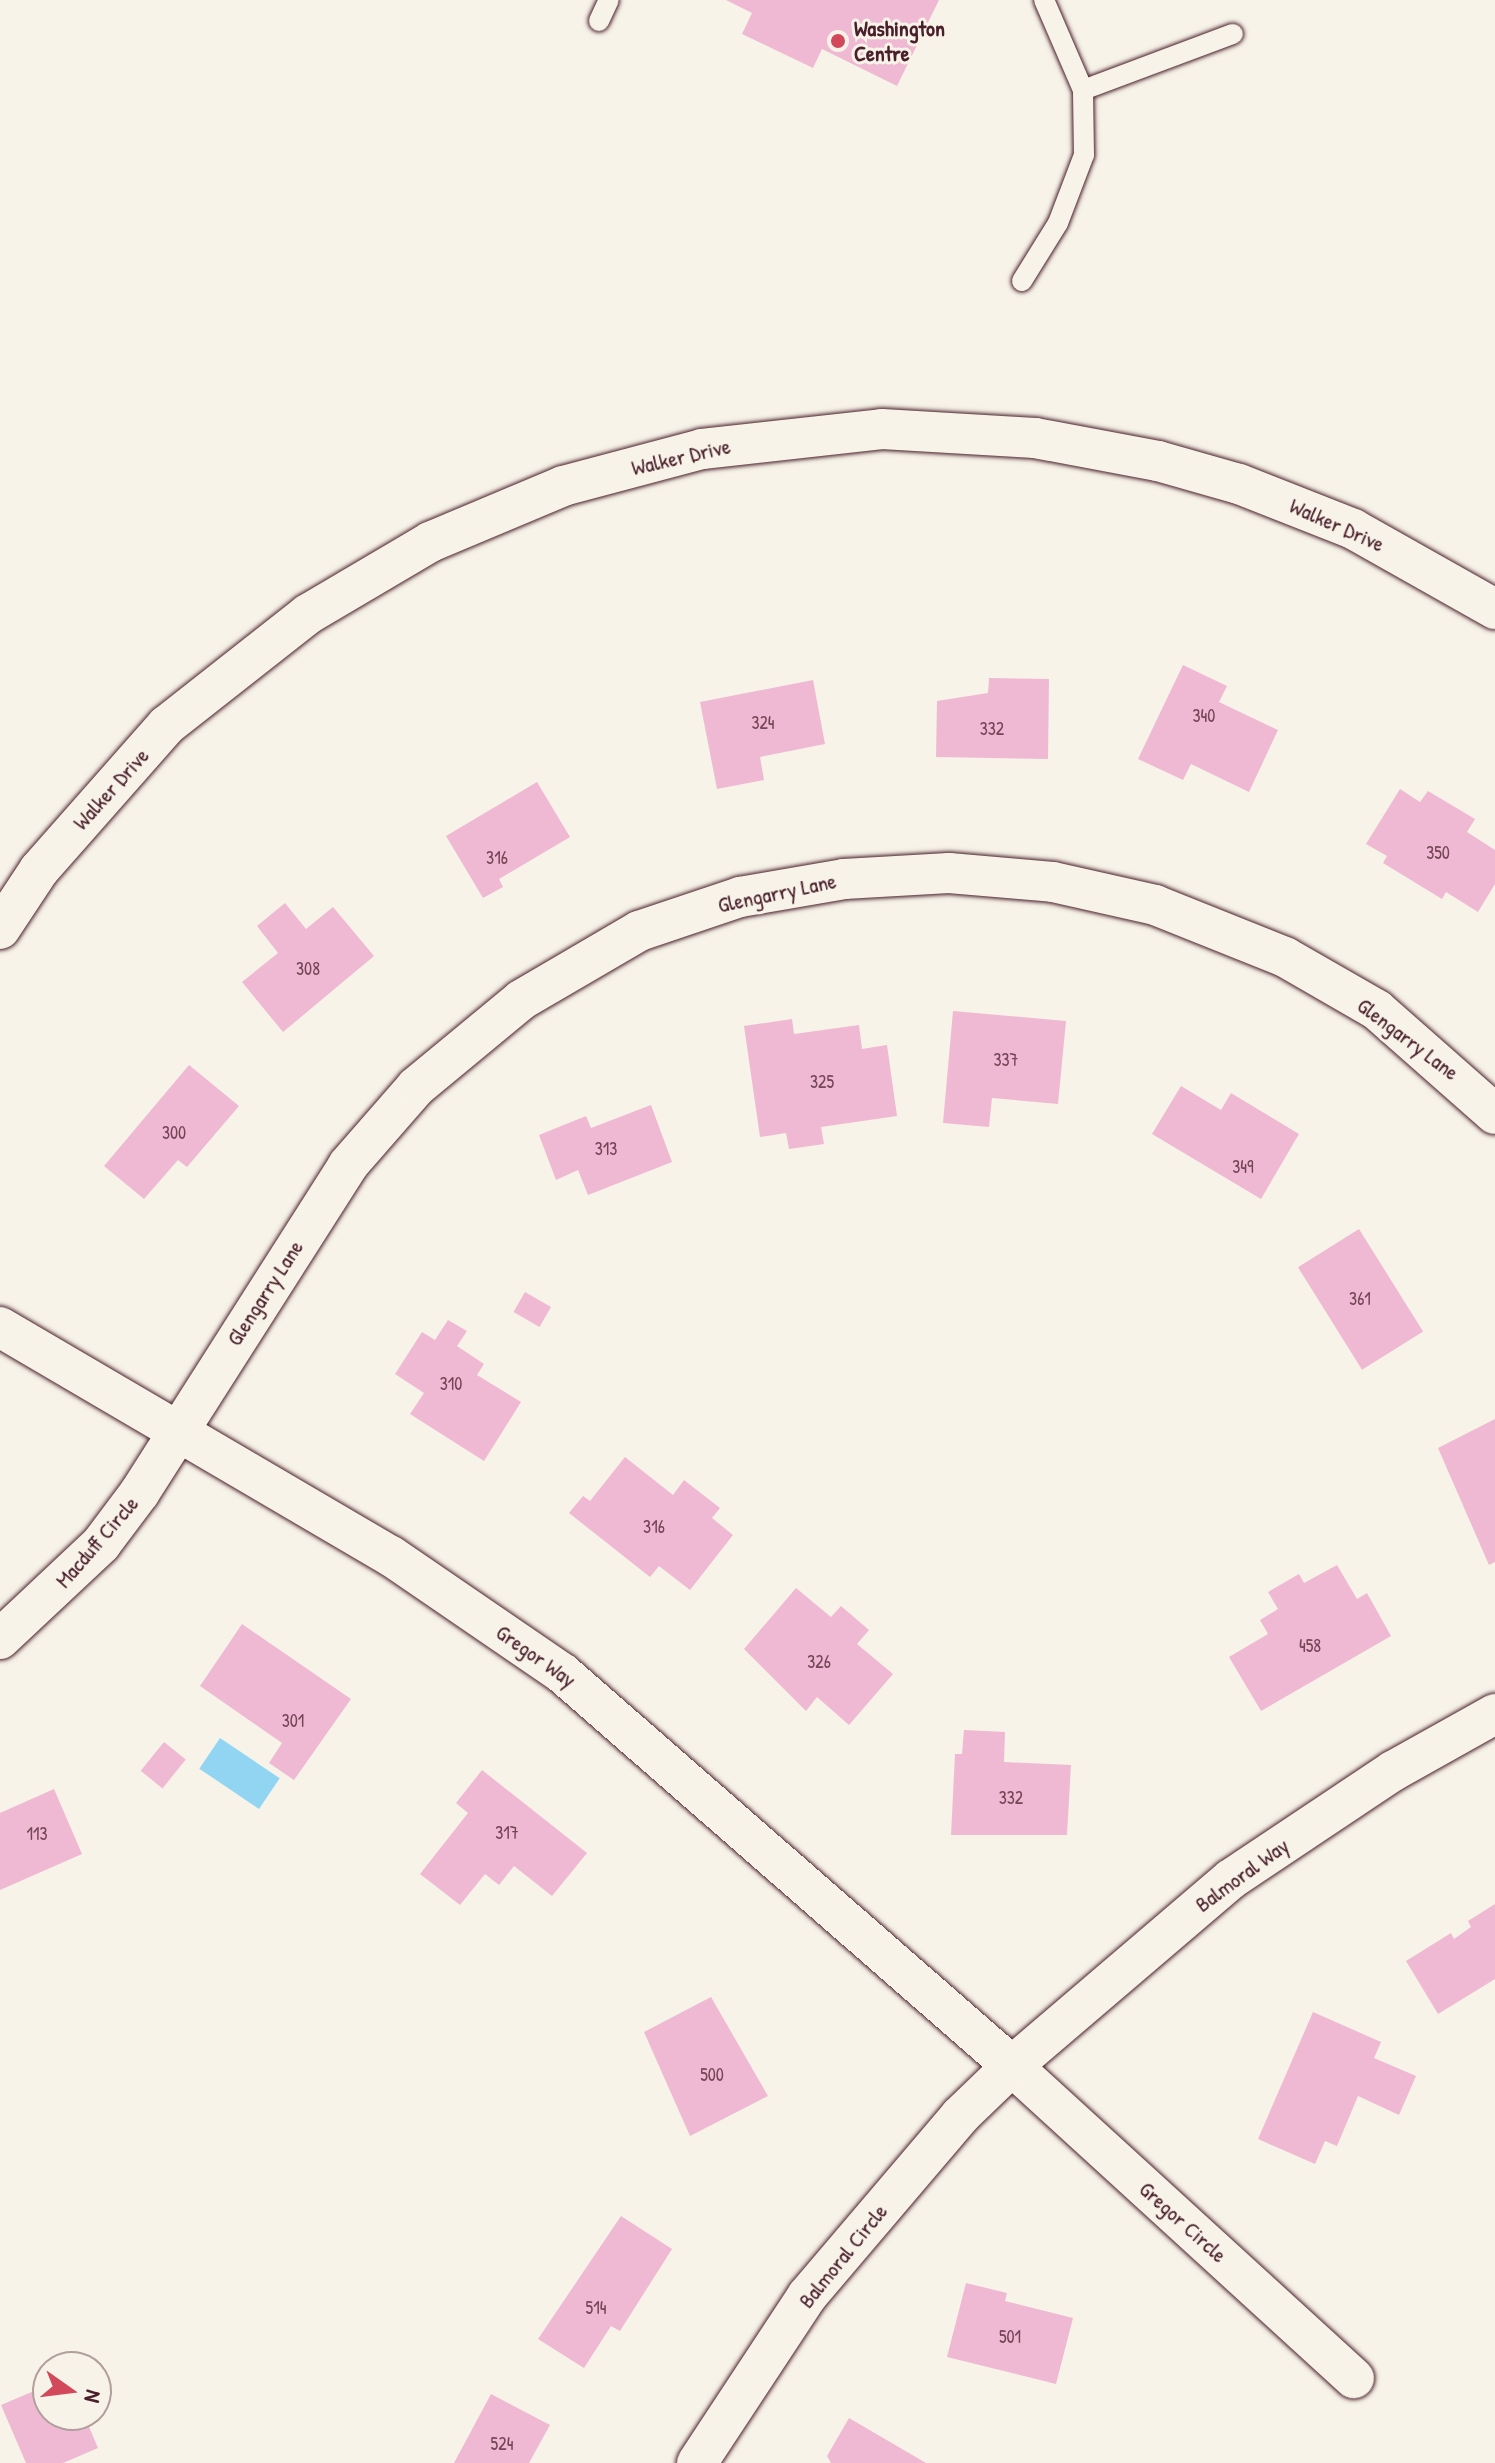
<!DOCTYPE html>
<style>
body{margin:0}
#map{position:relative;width:1495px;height:2463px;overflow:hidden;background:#f7f3e8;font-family:"Patrick Hand",sans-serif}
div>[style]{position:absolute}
.water>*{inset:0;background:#91d5f3;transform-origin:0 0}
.building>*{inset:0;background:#efb9d3;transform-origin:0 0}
.roads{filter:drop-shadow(0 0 2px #4a1f2b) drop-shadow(0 0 2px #4a1f2b)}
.service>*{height:20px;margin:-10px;padding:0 10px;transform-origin:10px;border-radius:10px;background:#f7f3e8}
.minor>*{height:40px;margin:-20px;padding:0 20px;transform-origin:20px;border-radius:20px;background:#f7f3e8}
.dots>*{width:22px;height:22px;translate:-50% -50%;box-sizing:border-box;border:4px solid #f7f3e8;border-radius:50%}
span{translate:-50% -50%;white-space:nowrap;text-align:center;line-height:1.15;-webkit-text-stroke:6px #f7f3e8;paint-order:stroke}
.number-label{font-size:18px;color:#734655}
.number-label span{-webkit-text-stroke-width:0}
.poi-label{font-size:22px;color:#4a1f2b;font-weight:700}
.left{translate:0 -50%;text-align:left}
.street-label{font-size:22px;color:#4a1f2b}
.north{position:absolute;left:32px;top:2351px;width:80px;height:80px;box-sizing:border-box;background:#f7f3e8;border:2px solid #b29e9c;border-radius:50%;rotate:104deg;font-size:22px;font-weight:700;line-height:32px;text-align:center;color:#4a1f2b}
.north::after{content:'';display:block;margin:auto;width:28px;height:36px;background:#d1495b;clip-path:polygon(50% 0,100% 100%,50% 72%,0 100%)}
</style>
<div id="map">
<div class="water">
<i style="left:220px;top:1738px;width:72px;height:37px;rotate:34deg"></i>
</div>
<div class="building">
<i style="clip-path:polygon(726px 0,939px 0,897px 86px,822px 49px,813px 68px,742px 34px,752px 13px)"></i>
<i style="clip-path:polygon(1183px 665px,1227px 686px,1219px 702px,1278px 730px,1249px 792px,1191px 764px,1183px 780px,1138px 759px)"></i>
<i style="clip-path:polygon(989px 678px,1049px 679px,1048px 759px,936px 757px,937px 701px,988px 693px)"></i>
<i style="clip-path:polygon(813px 680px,825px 744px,760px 757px,764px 780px,717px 789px,700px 702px)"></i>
<i style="clip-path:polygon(537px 782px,570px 837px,499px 879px,503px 887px,483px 898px,446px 836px)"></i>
<i style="clip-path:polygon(1400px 789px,1420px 802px,1428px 791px,1475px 819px,1467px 832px,1495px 850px,1495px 884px,1478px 912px,1446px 892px,1442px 899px,1383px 863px,1387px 856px,1366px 844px)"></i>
<i style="clip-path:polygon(285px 903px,306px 929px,333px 907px,374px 956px,283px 1032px,242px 982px,278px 953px,257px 926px)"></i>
<i style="clip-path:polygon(953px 1011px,1066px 1021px,1058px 1104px,992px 1098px,989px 1127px,943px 1123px)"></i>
<i style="clip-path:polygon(792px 1019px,794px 1034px,859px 1025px,862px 1049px,887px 1045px,897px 1116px,821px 1127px,824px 1144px,789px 1149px,786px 1133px,760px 1137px,744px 1026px)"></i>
<i style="clip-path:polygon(189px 1065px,239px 1106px,187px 1167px,178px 1160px,144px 1199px,104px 1166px)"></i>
<i style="clip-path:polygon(1181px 1086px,1221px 1110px,1231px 1093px,1299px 1134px,1261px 1199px,1152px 1134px)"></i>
<i style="clip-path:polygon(651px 1105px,672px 1162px,588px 1195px,578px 1170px,556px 1180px,539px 1135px,586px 1116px,591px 1128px)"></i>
<i style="left:1359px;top:1229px;width:121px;height:72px;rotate:58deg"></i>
<i style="left:525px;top:1292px;width:30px;height:23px;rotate:30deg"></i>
<i style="clip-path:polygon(448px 1320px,467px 1331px,457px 1346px,484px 1364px,477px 1375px,521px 1402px,484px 1461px,410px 1414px,424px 1393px,395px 1374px,422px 1332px,435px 1340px)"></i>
<i style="clip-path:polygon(1495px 1419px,1495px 1562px,1489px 1565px,1438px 1448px)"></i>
<i style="clip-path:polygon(625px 1457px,673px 1495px,684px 1480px,720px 1508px,712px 1518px,733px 1535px,690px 1590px,659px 1566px,650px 1577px,569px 1513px,583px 1496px,590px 1501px)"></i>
<i style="clip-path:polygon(1337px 1565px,1357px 1599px,1367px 1593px,1391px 1636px,1261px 1711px,1229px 1657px,1268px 1634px,1260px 1620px,1278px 1609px,1268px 1592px,1299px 1574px,1304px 1583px)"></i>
<i style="clip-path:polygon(796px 1588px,831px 1617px,841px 1606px,869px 1630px,857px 1644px,893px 1674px,849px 1725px,817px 1697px,806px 1711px,744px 1649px)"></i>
<i style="clip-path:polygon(242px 1624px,351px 1699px,294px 1780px,269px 1763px,282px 1743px,200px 1686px)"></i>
<i style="clip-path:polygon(964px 1730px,1005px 1732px,1004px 1762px,1071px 1765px,1067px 1835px,951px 1835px,955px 1754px,962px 1754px)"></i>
<i style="left:164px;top:1742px;width:28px;height:37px;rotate:39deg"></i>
<i style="clip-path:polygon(482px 1770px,587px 1853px,552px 1896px,514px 1866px,499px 1885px,485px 1874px,460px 1905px,420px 1874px,468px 1813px,456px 1803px)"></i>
<i style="clip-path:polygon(54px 1789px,82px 1854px,0 1890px,0 1813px)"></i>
<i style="clip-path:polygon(1495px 1904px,1495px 1979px,1438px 2014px,1406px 1961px,1451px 1933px,1454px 1939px,1471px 1927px,1468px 1921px)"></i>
<i style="clip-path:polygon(711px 1997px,768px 2096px,690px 2136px,644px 2032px)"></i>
<i style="clip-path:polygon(1313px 2012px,1381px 2042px,1374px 2058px,1416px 2076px,1399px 2115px,1358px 2096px,1337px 2146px,1325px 2141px,1315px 2164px,1258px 2139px)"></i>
<i style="clip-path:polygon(621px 2216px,672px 2249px,620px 2331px,611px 2326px,584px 2368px,538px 2339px)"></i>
<i style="clip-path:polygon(966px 2283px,1007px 2293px,1005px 2301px,1073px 2318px,1056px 2384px,947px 2357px)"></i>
<i style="clip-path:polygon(48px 2385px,48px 2415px,84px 2415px,98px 2448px,63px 2463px,26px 2463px,1px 2405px)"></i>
<i style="clip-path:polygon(491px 2394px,550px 2425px,529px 2463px,454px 2463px)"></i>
<i style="clip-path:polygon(849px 2418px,926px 2463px,831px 2463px,827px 2456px)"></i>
</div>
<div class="roads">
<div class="service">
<i style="left:599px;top:21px;width:23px;rotate:-65deg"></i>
<i style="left:1083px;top:90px;width:160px;rotate:-20.5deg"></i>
<i style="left:1022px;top:281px;width:68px;rotate:-58.2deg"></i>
<i style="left:1058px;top:223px;width:73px;rotate:-69.1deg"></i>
<i style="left:1084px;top:155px;width:65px;rotate:-90.9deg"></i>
<i style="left:1083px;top:90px;width:98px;rotate:-113.4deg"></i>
</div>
<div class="minor">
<i style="left:0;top:929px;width:71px;rotate:-56.5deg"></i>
<i style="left:39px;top:870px;width:193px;rotate:-48.6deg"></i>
<i style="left:167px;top:725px;width:179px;rotate:-38.2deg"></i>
<i style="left:308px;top:614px;width:142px;rotate:-30.5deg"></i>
<i style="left:430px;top:542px;width:144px;rotate:-22.8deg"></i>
<i style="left:563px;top:486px;width:144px;rotate:-14.9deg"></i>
<i style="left:702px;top:449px;width:181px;rotate:-6.3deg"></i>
<i style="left:882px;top:429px;width:153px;rotate:3.4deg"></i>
<i style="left:1035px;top:438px;width:125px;rotate:10.6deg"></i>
<i style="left:1158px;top:461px;width:84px;rotate:15.9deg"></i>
<i style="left:1239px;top:484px;width:123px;rotate:21.5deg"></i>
<i style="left:1353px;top:529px;width:163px;rotate:29.4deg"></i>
<i style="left:0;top:1327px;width:453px;rotate:30.4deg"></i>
<i style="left:391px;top:1556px;width:207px;rotate:34.4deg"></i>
<i style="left:562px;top:1673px;width:597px;rotate:41.13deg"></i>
<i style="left:1012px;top:2066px;width:463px;rotate:42.4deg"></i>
<i style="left:0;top:1639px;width:139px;rotate:-43.2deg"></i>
<i style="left:101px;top:1544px;width:65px;rotate:-53.1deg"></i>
<i style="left:140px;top:1492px;width:388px;rotate:-57.5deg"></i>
<i style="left:348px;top:1165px;width:103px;rotate:-48.9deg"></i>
<i style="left:416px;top:1087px;width:136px;rotate:-39.6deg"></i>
<i style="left:521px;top:1000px;width:137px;rotate:-30.3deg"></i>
<i style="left:639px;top:931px;width:107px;rotate:-18.6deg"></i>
<i style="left:740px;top:897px;width:106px;rotate:-9.8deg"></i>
<i style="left:844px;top:879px;width:105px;rotate:-3.3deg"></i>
<i style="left:949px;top:873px;width:104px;rotate:4.9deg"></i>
<i style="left:1053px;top:882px;width:105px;rotate:12.7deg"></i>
<i style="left:1155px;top:905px;width:140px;rotate:21.8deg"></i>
<i style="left:1285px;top:957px;width:106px;rotate:29.9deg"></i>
<i style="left:1377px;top:1010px;width:157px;rotate:41.4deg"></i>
<i style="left:697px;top:2463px;width:200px;rotate:-56.6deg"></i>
<i style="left:807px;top:2296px;width:236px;rotate:-49.6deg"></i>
<i style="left:960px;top:2116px;width:72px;rotate:-43.9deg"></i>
<i style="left:1012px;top:2066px;width:288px;rotate:-40.5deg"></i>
<i style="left:1231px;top:1879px;width:195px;rotate:-33.7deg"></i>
<i style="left:1393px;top:1771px;width:117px;rotate:-29.2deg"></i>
</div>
</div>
<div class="dots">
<i style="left:838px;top:41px;background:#d1495b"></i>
</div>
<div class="number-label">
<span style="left:1204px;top:716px">340</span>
<span style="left:763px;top:723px">324</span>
<span style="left:992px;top:729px">332</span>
<span style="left:1438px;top:853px">350</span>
<span style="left:497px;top:858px">316</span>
<span style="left:308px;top:969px">308</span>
<span style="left:1006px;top:1060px">337</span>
<span style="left:822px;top:1082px">325</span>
<span style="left:174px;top:1133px">300</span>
<span style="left:606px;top:1149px">313</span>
<span style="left:1243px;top:1167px">349</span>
<span style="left:1360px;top:1299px">361</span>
<span style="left:451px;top:1384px">310</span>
<span style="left:654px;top:1527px">316</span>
<span style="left:1310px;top:1646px">458</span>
<span style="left:819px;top:1662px">326</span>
<span style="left:293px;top:1721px">301</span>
<span style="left:1011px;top:1798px">332</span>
<span style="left:507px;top:1833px">317</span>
<span style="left:37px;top:1834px">113</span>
<span style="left:712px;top:2075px">500</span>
<span style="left:596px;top:2308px">514</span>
<span style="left:1010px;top:2337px">501</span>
<span style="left:502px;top:2444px">524</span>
</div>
<div class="poi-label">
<span class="left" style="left:854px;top:41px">Washington<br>Centre</span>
</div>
<div class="street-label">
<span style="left:681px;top:457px;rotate:-13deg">Walker Drive</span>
<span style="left:1337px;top:525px;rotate:24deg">Walker Drive</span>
<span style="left:111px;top:789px;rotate:-48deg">Walker Drive</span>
<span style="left:777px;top:893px;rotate:-12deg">Glengarry Lane</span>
<span style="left:1408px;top:1039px;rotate:37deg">Glengarry Lane</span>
<span style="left:265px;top:1293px;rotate:-57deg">Glengarry Lane</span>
<span style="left:97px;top:1542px;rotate:-49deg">Macduff Circle</span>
<span style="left:536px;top:1656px;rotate:35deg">Gregor Way</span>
<span style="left:1242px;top:1875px;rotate:-36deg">Balmoral Way</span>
<span style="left:1183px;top:2222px;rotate:42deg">Gregor Circle</span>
<span style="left:843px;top:2256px;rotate:-51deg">Balmoral Circle</span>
</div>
<div class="north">N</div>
</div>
